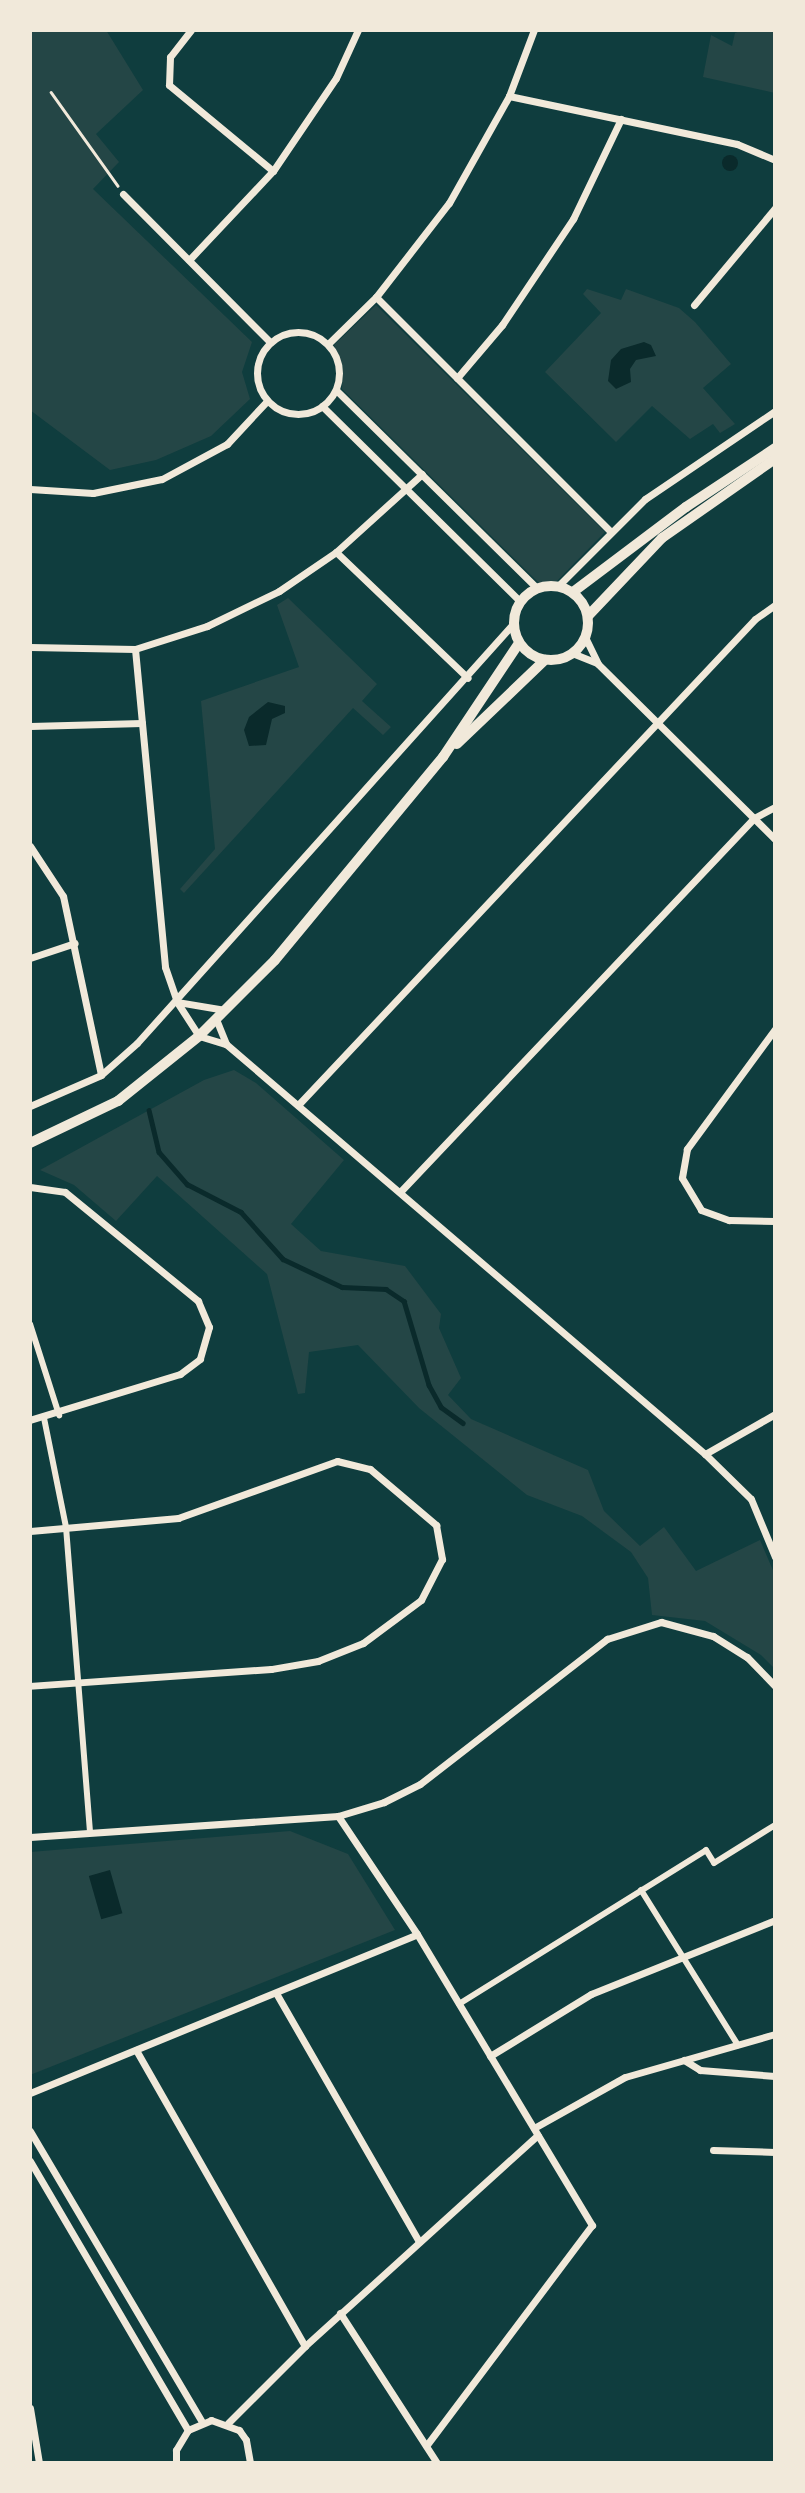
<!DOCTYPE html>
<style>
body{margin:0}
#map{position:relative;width:805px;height:2493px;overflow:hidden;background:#0f3d3e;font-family:"Noto Serif",serif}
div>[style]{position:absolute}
.green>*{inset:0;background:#244646}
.water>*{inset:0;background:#0a2a2b;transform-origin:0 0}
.round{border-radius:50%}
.stream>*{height:4.5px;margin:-2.25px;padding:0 2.25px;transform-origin:2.25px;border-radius:2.25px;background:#0a2a2b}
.path>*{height:2.5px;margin:-1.25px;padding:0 1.25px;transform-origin:1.25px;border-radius:1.25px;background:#f1e9da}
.pedestrian>*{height:6px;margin:-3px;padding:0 3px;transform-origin:3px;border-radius:3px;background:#f1e9da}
.minor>*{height:7px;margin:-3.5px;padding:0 3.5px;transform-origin:3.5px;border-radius:3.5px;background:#f1e9da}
.minor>.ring{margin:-3.5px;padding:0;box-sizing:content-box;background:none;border:7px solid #f1e9da;border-radius:50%}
.tertiary>*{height:10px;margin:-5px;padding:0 5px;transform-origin:5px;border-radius:5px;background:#f1e9da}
.tertiary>.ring{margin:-5px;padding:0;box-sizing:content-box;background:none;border:10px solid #f1e9da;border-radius:50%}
span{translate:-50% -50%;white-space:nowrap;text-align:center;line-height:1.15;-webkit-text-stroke:7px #f1e9da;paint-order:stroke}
.frame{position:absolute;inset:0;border:32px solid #f1e9da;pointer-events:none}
</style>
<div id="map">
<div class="green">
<i style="clip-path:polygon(30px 30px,106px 30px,143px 90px,96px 134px,119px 162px,93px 189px,252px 342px,242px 372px,250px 399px,211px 436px,156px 460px,110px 470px,30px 410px)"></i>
<i style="clip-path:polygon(743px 30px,775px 30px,775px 93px,703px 77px,711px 35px,732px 46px,735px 33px)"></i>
<i style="clip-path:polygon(587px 289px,621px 300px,626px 289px,679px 308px,695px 322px,731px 364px,703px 388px,735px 424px,720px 433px,713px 424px,690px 439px,652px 406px,616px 442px,545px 372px,601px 313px,583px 294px)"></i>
<i style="clip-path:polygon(376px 305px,605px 532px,556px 582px,539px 583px,342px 389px,343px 366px,334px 345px)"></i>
<i style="clip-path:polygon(288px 598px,377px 684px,362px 701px,391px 727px,383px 735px,353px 708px,184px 893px,180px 889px,215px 849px,201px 701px,299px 667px,277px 605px)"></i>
<i style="clip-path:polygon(234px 1070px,256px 1083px,344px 1160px,291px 1224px,321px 1251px,405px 1266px,441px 1314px,439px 1328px,461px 1378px,448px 1395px,471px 1419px,588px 1470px,604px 1511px,640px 1546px,664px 1527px,696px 1571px,760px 1540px,775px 1575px,775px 1669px,761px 1655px,705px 1621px,652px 1615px,648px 1578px,631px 1552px,582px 1516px,527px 1495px,419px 1408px,358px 1345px,309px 1352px,305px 1393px,298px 1394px,267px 1274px,157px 1176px,116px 1221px,74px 1185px,40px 1170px,204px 1080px)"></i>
<i style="clip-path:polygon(290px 1831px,348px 1854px,395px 1930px,30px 2075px,30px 1852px)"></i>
</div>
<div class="water">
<i class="round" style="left:722px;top:155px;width:16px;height:16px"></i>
<i style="clip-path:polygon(644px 342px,651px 345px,656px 356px,636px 360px,630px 369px,631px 382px,616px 389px,608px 381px,611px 360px,621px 349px)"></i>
<i style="clip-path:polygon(268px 702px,285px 706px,285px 713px,272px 719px,266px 745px,249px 746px,244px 730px,249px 717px)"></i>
<i style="left:110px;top:1870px;width:45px;height:22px;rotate:74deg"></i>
</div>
<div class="stream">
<i style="left:149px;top:1110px;width:43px;rotate:76.6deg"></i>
<i style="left:159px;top:1152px;width:43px;rotate:48.8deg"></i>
<i style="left:187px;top:1184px;width:61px;rotate:27.4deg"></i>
<i style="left:241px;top:1212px;width:63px;rotate:48.2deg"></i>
<i style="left:283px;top:1259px;width:65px;rotate:25.4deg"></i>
<i style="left:342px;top:1287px;width:44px;rotate:2.6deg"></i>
<i style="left:386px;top:1289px;width:22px;rotate:34deg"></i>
<i style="left:404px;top:1301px;width:88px;rotate:73.4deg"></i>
<i style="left:429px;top:1385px;width:25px;rotate:61deg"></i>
<i style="left:441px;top:1407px;width:27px;rotate:36deg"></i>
</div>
<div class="path">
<i style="left:51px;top:92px;width:115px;rotate:54.5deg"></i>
</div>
<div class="pedestrian">
<i style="left:30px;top:1324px;width:96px;rotate:72.3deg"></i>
<i style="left:44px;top:1418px;width:111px;rotate:78.6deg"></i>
<i style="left:66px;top:1527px;width:306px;rotate:85.5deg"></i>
<i style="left:641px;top:1890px;width:183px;rotate:58deg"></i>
<i style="left:459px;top:2004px;width:291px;rotate:-31.9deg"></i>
<i style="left:706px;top:1850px;width:15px;rotate:58deg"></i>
<i style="left:714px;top:1863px;width:72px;rotate:-31.9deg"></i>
</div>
<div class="minor">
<i style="left:191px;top:30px;width:34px;rotate:128deg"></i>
<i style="left:170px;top:57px;width:28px;rotate:92deg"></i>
<i style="left:169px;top:85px;width:135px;rotate:39.6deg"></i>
<i style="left:509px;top:96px;width:233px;rotate:11.9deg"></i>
<i style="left:737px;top:144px;width:41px;rotate:22.8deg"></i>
<i style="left:123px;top:194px;width:209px;rotate:45.2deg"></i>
<i style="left:189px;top:260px;width:122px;rotate:-46.7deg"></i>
<i style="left:273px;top:171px;width:112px;rotate:-55.9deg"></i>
<i style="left:336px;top:78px;width:53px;rotate:-65.4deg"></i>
<i style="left:376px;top:297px;width:332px;rotate:45deg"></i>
<i style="left:694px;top:305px;width:126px;rotate:-50.1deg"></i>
<i class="ring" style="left:257px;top:332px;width:75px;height:75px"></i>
<i style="left:328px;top:344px;width:67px;rotate:-44.4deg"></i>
<i style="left:376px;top:297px;width:119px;rotate:-52.2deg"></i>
<i style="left:449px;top:203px;width:123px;rotate:-60.7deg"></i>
<i style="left:509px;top:96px;width:71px;rotate:-69.3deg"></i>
<i style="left:457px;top:378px;width:70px;rotate:-49.7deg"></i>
<i style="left:502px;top:325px;width:128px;rotate:-56.2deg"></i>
<i style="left:573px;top:219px;width:111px;rotate:-64.4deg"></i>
<i style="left:336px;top:390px;width:282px;rotate:44.6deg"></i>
<i style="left:322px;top:406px;width:278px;rotate:44.6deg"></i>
<i style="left:30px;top:489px;width:63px;rotate:3.6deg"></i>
<i style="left:93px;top:493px;width:70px;rotate:-11.5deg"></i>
<i style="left:162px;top:479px;width:74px;rotate:-28.3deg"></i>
<i style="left:227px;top:444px;width:59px;rotate:-47.1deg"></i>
<i style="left:336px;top:552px;width:182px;rotate:43.7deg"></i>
<i style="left:558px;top:586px;width:123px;rotate:-45deg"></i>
<i style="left:645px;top:499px;width:157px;rotate:-34.1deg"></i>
<i style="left:585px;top:637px;width:30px;rotate:64deg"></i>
<i style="left:598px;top:664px;width:249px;rotate:44.7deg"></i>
<i style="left:30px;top:647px;width:105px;rotate:1.1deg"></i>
<i style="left:135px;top:649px;width:76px;rotate:-17.7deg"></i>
<i style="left:207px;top:626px;width:80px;rotate:-25.9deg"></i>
<i style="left:279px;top:591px;width:69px;rotate:-34.4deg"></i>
<i style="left:336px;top:552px;width:116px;rotate:-42.2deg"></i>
<i style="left:135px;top:649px;width:319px;rotate:84.6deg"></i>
<i style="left:165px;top:967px;width:37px;rotate:71deg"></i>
<i style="left:572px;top:653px;width:27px;rotate:22deg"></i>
<i style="left:30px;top:726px;width:112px;rotate:-1.5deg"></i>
<i style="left:30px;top:846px;width:60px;rotate:56.6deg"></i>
<i style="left:63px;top:896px;width:183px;rotate:78deg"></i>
<i style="left:30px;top:958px;width:47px;rotate:-18.4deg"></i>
<i style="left:225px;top:1010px;width:49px;rotate:-170.5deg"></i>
<i style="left:177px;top:1002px;width:40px;rotate:57.1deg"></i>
<i style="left:199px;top:1036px;width:28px;rotate:17deg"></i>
<i style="left:216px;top:1019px;width:27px;rotate:68deg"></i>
<i style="left:226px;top:1044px;width:631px;rotate:40.56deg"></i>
<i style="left:705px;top:1454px;width:64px;rotate:44.4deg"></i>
<i style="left:751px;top:1499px;width:63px;rotate:67.5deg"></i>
<i style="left:775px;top:1029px;width:149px;rotate:126.3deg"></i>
<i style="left:687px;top:1149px;width:29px;rotate:100deg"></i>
<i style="left:682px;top:1178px;width:37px;rotate:59deg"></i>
<i style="left:701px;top:1210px;width:30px;rotate:20deg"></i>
<i style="left:729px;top:1220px;width:46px;rotate:1.2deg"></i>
<i style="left:298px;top:1105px;width:667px;rotate:-46.76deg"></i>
<i style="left:755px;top:619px;width:24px;rotate:-35deg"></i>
<i style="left:30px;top:1106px;width:77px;rotate:-23.6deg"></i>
<i style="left:101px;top:1075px;width:48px;rotate:-41.6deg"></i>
<i style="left:137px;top:1043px;width:563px;rotate:-48.1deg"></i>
<i style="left:30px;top:1187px;width:35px;rotate:8deg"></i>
<i style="left:65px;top:1192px;width:172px;rotate:39.3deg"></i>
<i style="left:198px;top:1301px;width:28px;rotate:67deg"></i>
<i style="left:209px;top:1327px;width:33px;rotate:106deg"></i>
<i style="left:200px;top:1359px;width:25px;rotate:143deg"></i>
<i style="left:180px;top:1374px;width:157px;rotate:163deg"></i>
<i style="left:400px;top:1192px;width:515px;rotate:-46.57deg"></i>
<i style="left:754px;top:818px;width:24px;rotate:-28deg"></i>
<i style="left:705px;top:1454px;width:81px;rotate:-29.7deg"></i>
<i style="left:30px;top:1531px;width:149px;rotate:-5deg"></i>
<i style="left:178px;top:1518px;width:169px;rotate:-19.7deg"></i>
<i style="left:337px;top:1461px;width:34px;rotate:14deg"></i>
<i style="left:370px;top:1469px;width:87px;rotate:40.3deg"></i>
<i style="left:436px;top:1525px;width:35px;rotate:80deg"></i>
<i style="left:442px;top:1559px;width:46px;rotate:117.1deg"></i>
<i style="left:421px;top:1600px;width:72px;rotate:143.4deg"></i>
<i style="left:363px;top:1643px;width:48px;rotate:158.2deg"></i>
<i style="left:318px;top:1661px;width:48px;rotate:170.3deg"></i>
<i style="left:271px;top:1669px;width:242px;rotate:176deg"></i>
<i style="left:338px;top:1816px;width:142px;rotate:56.2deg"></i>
<i style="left:417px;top:1934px;width:340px;rotate:59deg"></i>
<i style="left:592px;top:2225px;width:276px;rotate:126.9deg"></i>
<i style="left:30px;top:1837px;width:309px;rotate:-3.9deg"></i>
<i style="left:338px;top:1816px;width:48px;rotate:-16.9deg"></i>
<i style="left:384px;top:1802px;width:40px;rotate:-26.6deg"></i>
<i style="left:420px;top:1784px;width:237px;rotate:-37.8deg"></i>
<i style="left:607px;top:1639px;width:57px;rotate:-17.5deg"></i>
<i style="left:661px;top:1622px;width:54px;rotate:15.1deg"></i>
<i style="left:713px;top:1636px;width:40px;rotate:32deg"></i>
<i style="left:747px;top:1657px;width:40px;rotate:46deg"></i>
<i style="left:276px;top:1993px;width:287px;rotate:60.1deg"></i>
<i style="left:136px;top:2050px;width:341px;rotate:60.3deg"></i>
<i style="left:490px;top:2056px;width:119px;rotate:-31.5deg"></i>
<i style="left:591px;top:1994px;width:198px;rotate:-21.9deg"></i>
<i style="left:684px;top:2060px;width:19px;rotate:32deg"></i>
<i style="left:700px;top:2070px;width:75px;rotate:4.6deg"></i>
<i style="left:30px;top:2093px;width:418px;rotate:-22.3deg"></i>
<i style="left:534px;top:2128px;width:104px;rotate:-29.3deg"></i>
<i style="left:625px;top:2077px;width:156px;rotate:-16deg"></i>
<i style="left:30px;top:2131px;width:338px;rotate:59.4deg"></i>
<i style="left:713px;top:2150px;width:62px;rotate:1.8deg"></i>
<i style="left:30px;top:2161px;width:312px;rotate:59.6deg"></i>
<i style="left:340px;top:2313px;width:179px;rotate:57.1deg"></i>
<i style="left:30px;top:2408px;width:56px;rotate:80.7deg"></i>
<i style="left:228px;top:2423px;width:109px;rotate:-45deg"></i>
<i style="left:305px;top:2346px;width:314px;rotate:-42.2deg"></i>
<i style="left:176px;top:2463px;width:13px;rotate:-90deg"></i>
<i style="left:176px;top:2450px;width:23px;rotate:-59deg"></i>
<i style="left:188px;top:2430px;width:25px;rotate:-23deg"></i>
<i style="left:211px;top:2420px;width:30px;rotate:20deg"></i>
<i style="left:239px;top:2430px;width:12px;rotate:55deg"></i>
<i style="left:246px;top:2440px;width:23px;rotate:80deg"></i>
</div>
<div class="tertiary">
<i class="ring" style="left:514px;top:586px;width:64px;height:64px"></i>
<i style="left:573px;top:592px;width:141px;rotate:-37deg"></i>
<i style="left:686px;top:507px;width:107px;rotate:-33.5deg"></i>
<i style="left:588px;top:616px;width:108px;rotate:-46.5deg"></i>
<i style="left:662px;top:538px;width:138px;rotate:-35deg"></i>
<i style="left:457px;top:744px;width:122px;rotate:-43.7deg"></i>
<i style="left:30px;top:1143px;width:98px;rotate:-25.5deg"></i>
<i style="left:118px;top:1101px;width:104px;rotate:-38.7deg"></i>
<i style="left:199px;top:1036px;width:107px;rotate:-45deg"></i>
<i style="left:275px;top:960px;width:264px;rotate:-50.4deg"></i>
<i style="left:443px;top:757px;width:137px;rotate:-56.3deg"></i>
</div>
<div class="frame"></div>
</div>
